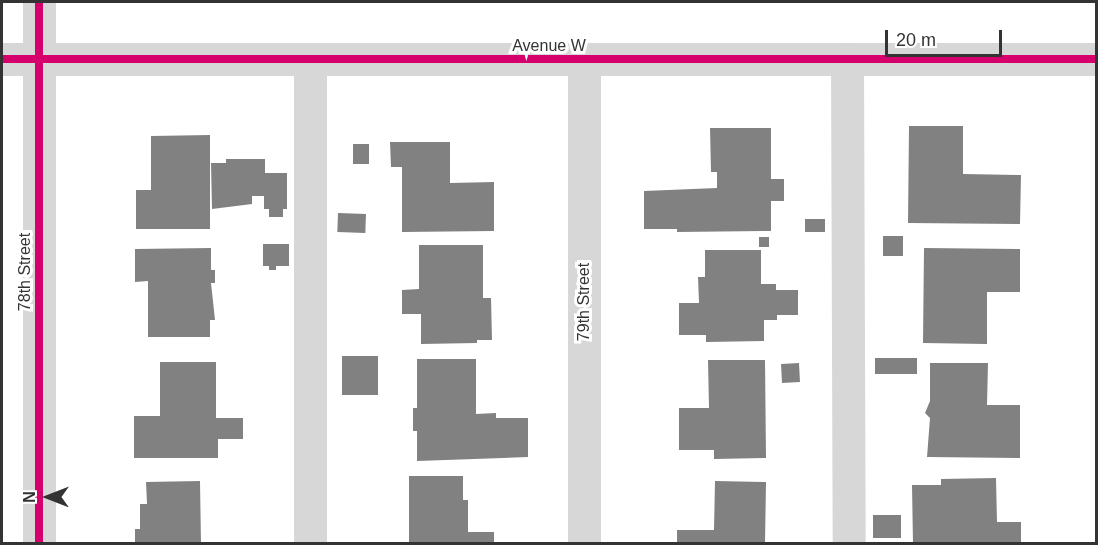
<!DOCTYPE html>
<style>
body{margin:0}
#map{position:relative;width:1098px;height:545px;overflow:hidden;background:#fff;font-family:Helvetica,sans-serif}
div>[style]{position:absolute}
.building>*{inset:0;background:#818181;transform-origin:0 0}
.minor>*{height:33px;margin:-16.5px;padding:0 16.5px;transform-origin:16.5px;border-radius:16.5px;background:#d7d7d7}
.cycleway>*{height:8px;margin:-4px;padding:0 4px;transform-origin:4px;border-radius:4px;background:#d6006c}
span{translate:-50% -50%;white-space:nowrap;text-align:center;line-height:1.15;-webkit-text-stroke:6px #fff;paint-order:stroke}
.street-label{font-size:16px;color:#333}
.frame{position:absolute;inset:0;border:3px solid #333;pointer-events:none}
.north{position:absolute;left:18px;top:467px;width:60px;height:60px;-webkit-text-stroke:4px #fff;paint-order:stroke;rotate:270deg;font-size:16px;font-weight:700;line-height:24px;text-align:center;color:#333}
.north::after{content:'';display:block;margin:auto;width:21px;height:27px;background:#333;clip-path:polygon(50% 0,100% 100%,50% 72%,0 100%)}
.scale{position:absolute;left:885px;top:30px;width:117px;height:27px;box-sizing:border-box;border:3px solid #333;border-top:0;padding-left:8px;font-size:18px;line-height:21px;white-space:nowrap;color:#333;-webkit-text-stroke:4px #fff;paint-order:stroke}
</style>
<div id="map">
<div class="building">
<i style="clip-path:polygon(909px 126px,963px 126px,963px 174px,1021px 175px,1020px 224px,908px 223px)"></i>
<i style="clip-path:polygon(710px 128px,771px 128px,771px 179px,784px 179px,784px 201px,771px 201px,771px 231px,677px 232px,677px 229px,644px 229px,644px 191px,717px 188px,717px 172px,711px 172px)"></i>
<i style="clip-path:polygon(210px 135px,210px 229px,136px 229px,136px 190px,151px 190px,151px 136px)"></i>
<i style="clip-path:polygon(390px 142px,450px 142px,450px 183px,494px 182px,494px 231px,402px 232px,402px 167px,391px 167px)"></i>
<i style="left:353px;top:144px;width:16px;height:20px"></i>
<i style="clip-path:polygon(226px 159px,265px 159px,265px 173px,287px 173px,287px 209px,283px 209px,283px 217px,269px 217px,269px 209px,264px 209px,264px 196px,252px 196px,252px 204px,212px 209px,211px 163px,226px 163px)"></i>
<i style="left:338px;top:213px;width:28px;height:19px;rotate:2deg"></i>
<i style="left:825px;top:219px;width:13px;height:20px;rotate:90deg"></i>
<i style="left:883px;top:236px;width:20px;height:20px"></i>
<i style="left:759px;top:237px;width:10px;height:10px"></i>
<i style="clip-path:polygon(263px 244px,289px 244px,289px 266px,276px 266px,276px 270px,269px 270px,269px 266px,263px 266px)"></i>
<i style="clip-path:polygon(419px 245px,483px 245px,483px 298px,491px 298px,492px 340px,477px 340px,477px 343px,421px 344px,421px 314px,402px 314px,402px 290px,419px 289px)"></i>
<i style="clip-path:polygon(211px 248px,211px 270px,215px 270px,215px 283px,211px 283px,215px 320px,210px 320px,210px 337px,148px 337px,148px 281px,135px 282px,135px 249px)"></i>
<i style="clip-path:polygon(924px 248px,1020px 249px,1020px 292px,987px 292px,987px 344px,923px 343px)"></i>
<i style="clip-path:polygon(705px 250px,761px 250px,761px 284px,776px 284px,776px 290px,798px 290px,798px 315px,777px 315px,777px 320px,764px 320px,764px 341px,706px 342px,706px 335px,679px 335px,679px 303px,699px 303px,698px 277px,705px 277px)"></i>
<i style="left:342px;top:356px;width:36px;height:39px"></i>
<i style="left:875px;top:358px;width:42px;height:16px"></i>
<i style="clip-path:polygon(417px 359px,476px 359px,476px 414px,496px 413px,496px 418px,528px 418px,528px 457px,417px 461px,417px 431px,413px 431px,413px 408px,417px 408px)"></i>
<i style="clip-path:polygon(708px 360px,765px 360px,766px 458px,714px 459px,714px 450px,679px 450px,679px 408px,709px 408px)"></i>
<i style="clip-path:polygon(160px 362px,216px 362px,216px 418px,243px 418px,243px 439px,218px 439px,218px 458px,134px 458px,134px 416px,160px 416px)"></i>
<i style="left:799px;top:363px;width:19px;height:18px;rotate:87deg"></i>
<i style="clip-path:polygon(930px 363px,988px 363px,987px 405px,1020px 405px,1020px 458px,927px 457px,930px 418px,925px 413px,930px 401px)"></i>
<i style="clip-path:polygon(409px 476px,463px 476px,463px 500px,468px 500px,468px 532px,494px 532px,494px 544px,409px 544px)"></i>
<i style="clip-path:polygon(996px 478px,997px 522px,1021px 522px,1021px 544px,913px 544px,912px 485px,941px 485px,941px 479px)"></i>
<i style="clip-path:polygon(200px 481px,201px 544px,135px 544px,135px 529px,140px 529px,140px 504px,147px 504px,146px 482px)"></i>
<i style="clip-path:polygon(715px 481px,766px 482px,765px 544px,677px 544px,677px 530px,714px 530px)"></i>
<i style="left:873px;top:515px;width:28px;height:23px"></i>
</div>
<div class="minor">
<i style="left:39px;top:2px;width:542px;rotate:90deg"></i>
<i style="left:2px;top:59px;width:1094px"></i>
<i style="left:584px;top:60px;width:484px;rotate:90deg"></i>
<i style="left:847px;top:60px;width:484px;rotate:89.8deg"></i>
<i style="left:310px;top:61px;width:483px;rotate:90deg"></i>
</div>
<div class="cycleway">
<i style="left:39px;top:2px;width:542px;rotate:90deg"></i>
<i style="left:2px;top:59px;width:1094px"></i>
</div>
<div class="street-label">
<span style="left:549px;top:46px">Avenue W</span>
<span style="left:25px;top:272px;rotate:-90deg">78th Street</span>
<span style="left:584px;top:302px;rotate:-90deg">79th Street</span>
</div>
<div class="frame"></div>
<div class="north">N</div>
<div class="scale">20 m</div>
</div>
